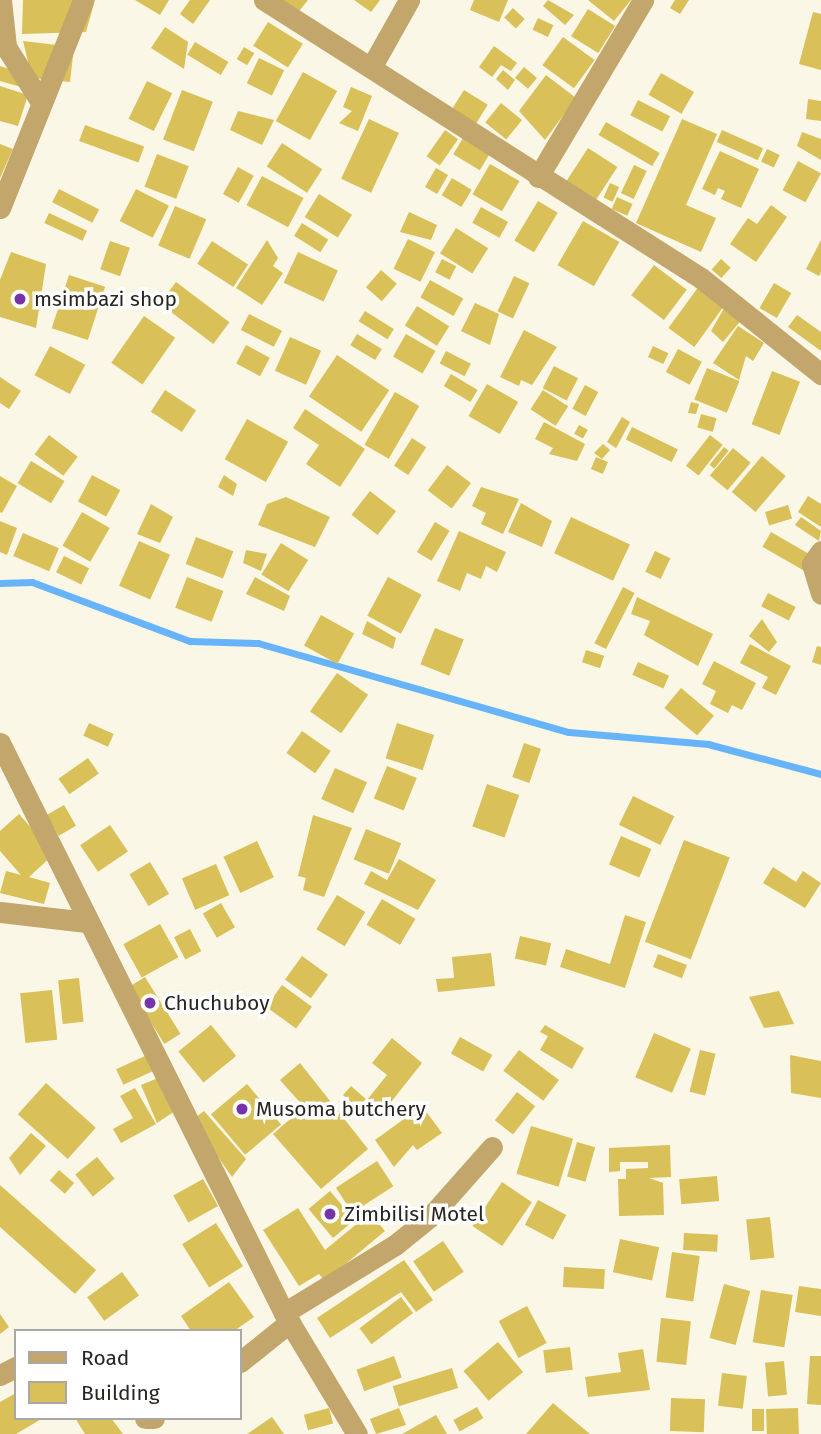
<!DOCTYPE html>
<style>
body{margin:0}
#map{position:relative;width:821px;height:1434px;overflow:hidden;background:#faf7e7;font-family:"Fira Sans",sans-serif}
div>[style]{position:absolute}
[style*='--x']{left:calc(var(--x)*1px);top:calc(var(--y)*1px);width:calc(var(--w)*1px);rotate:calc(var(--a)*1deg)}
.stream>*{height:7px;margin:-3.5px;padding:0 3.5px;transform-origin:3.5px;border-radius:3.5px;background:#67b4fa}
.building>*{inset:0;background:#d9c058;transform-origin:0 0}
.street>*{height:21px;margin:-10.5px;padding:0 10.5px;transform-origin:10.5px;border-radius:10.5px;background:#c2a66b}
.dots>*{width:19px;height:19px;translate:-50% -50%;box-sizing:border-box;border:4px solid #fff;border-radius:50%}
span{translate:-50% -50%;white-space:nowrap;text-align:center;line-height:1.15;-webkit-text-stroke:7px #fff;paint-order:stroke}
.poi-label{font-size:21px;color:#282621}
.left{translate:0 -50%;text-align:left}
.legend{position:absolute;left:14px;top:1329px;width:228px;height:91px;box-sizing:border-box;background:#fff;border:2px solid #a9a8a6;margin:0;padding:9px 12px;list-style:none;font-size:21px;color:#282621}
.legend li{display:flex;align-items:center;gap:14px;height:35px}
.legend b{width:35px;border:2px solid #a9a8a6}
</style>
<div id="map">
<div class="stream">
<div style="--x:0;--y:583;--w:32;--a:-2"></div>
<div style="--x:32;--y:582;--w:169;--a:20.5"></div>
<div style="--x:190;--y:641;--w:68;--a:1.7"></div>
<div style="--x:258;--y:643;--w:323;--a:16"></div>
<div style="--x:569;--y:732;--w:140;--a:4.9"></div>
<div style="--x:708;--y:744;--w:117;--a:14.9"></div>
</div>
<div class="building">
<div style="clip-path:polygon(23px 0,95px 0,86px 32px,22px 34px)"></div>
<div style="clip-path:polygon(135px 0,169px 0,160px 15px)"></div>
<div style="clip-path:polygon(190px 0,210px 0,193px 24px,180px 14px)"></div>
<div style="clip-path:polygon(275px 0,308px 0,296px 15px)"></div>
<div style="clip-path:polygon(354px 0,380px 0,371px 12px)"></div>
<div style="clip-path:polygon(474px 0,508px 0,499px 22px,470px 10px)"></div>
<div style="clip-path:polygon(548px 0,574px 15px,565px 25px,543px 6px)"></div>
<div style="clip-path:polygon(588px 0,631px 0,614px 21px)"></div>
<div style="clip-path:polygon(675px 0,689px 0,680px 14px,670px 8px)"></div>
<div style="left:513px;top:8px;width:16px;height:13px;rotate:43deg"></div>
<div style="left:588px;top:9px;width:32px;height:32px;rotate:32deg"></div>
<div style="clip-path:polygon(813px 12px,821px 14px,821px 70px,799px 64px)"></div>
<div style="left:538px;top:18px;width:17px;height:13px;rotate:25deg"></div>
<div style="left:268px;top:22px;width:41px;height:28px;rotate:32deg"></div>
<div style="clip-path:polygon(165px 27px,188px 42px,184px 69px,151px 48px)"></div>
<div style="left:563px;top:37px;width:39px;height:35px;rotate:36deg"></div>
<div style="clip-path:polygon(23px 41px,74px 47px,70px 82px,32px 78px)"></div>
<div style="left:195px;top:42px;width:39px;height:15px;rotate:31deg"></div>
<div style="clip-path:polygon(494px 46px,517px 63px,511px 71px,501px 65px,492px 77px,479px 67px)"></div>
<div style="left:244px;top:47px;width:12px;height:14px;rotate:31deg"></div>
<div style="left:259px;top:58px;width:28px;height:28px;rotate:26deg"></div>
<div style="clip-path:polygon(0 66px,18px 72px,21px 87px,0 81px)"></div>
<div style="left:524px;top:67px;width:17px;height:14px;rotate:40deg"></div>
<div style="clip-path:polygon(503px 70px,515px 80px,508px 90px,496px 79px)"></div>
<div style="left:303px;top:72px;width:39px;height:56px;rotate:29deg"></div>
<div style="left:661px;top:73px;width:38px;height:25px;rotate:30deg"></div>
<div style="clip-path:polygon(546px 75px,576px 98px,545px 140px,519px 111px)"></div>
<div style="left:147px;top:81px;width:28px;height:42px;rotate:26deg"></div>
<div style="clip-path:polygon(0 86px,28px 95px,18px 126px,0 121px)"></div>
<div style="clip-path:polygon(351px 87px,372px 96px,358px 131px,339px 123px,352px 111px,343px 107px)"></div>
<div style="left:182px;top:90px;width:33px;height:53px;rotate:21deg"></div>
<div style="left:464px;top:90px;width:28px;height:24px;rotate:32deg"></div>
<div style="clip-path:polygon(808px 99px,821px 101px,821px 121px,806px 119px)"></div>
<div style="left:638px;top:100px;width:36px;height:17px;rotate:27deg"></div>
<div style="left:501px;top:103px;width:27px;height:25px;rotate:39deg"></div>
<div style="clip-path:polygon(238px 111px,274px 120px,262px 145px,230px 130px)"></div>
<div style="left:369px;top:119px;width:33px;height:66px;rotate:25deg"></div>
<div style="clip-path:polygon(682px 119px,717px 134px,686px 205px,716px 218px,701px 252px,636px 223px)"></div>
<div style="left:606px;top:122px;width:62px;height:15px;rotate:30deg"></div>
<div style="left:85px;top:125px;width:63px;height:17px;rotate:20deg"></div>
<div style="left:445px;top:130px;width:16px;height:32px;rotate:35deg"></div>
<div style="left:722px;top:130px;width:45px;height:13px;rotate:24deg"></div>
<div style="clip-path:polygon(802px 132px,821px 139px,821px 160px,797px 146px)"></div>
<div style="left:463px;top:138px;width:31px;height:19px;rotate:31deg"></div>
<div style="left:282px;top:143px;width:48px;height:28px;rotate:33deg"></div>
<div style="clip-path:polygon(0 144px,13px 149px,0 178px)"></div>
<div style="left:588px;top:148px;width:35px;height:51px;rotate:33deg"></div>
<div style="left:767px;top:149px;width:14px;height:14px;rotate:25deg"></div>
<div style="clip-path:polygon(720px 151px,759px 169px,741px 208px,721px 199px,725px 191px,718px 188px,715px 195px,702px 189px)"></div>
<div style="left:157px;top:154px;width:34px;height:35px;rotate:21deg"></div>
<div style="left:798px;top:161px;width:26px;height:33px;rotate:28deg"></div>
<div style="left:490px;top:164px;width:34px;height:35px;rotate:30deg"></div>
<div style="left:634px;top:165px;width:14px;height:31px;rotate:25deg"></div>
<div style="left:238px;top:167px;width:18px;height:31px;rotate:29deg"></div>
<div style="left:436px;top:168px;width:14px;height:22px;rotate:30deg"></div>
<div style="left:262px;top:176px;width:47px;height:33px;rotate:28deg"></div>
<div style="left:452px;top:178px;width:23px;height:20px;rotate:31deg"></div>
<div style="left:610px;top:183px;width:10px;height:16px;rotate:24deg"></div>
<div style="left:59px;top:189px;width:45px;height:15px;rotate:27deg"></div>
<div style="left:136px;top:189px;width:37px;height:36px;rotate:27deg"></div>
<div style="left:319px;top:194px;width:39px;height:27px;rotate:32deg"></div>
<div style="left:617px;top:197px;width:17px;height:13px;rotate:24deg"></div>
<div style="left:538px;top:201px;width:23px;height:46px;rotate:31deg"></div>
<div style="clip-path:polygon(771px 205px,787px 217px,756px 262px,730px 244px,748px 218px,757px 224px)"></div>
<div style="left:175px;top:206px;width:34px;height:43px;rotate:23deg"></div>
<div style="left:481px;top:207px;width:31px;height:18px;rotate:29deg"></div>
<div style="clip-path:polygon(409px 212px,437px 225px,431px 240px,400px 232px)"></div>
<div style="left:49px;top:213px;width:42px;height:11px;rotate:25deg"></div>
<div style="left:583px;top:221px;width:42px;height:51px;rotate:30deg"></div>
<div style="left:302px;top:223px;width:31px;height:15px;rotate:32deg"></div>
<div style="left:456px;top:228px;width:38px;height:30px;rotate:32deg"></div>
<div style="left:408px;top:239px;width:30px;height:33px;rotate:26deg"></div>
<div style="clip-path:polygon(267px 240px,278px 258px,273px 266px,283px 273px,262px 305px,236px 288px)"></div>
<div style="clip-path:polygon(821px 240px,821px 272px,819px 276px,806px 269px)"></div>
<div style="left:110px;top:241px;width:21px;height:30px;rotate:19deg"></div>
<div style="left:212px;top:241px;width:43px;height:27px;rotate:33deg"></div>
<div style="clip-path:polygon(11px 252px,46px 264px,36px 328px,0 317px,0 280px)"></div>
<div style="left:298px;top:252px;width:44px;height:34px;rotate:25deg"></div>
<div style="left:442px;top:259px;width:16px;height:15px;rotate:27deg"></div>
<div style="left:721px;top:259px;width:13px;height:14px;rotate:42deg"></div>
<div style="left:654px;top:265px;width:41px;height:38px;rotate:37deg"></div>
<div style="left:381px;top:270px;width:21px;height:23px;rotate:41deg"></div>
<div style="left:69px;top:275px;width:38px;height:56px;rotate:18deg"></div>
<div style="left:514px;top:276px;width:17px;height:39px;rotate:25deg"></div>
<div style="left:430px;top:280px;width:38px;height:20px;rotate:29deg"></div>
<div style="left:176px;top:282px;width:67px;height:27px;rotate:37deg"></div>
<div style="left:774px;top:283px;width:20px;height:29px;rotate:30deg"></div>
<div style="left:699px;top:286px;width:32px;height:52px;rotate:36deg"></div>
<div style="clip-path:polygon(475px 303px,499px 314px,490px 345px,461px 331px)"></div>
<div style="left:417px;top:306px;width:38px;height:23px;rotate:32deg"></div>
<div style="clip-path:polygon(732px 308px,743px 318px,723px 342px,711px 331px,723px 310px)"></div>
<div style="left:365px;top:311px;width:34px;height:12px;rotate:32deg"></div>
<div style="left:249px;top:314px;width:37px;height:18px;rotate:27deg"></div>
<div style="clip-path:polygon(797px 315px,821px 332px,821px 351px,788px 327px)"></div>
<div style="left:144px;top:316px;width:38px;height:57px;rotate:35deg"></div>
<div style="clip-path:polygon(738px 326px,764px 343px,753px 361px,746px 356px,739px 380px,713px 363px)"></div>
<div style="clip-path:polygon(524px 330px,557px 347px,532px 385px,521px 380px,519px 386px,500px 377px)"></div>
<div style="left:357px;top:334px;width:29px;height:13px;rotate:31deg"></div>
<div style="left:406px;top:334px;width:34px;height:26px;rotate:30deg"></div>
<div style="left:290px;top:337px;width:34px;height:37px;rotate:24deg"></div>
<div style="left:246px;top:345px;width:27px;height:21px;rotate:28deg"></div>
<div style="left:50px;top:346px;width:40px;height:33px;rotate:28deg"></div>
<div style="left:653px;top:346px;width:17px;height:12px;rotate:25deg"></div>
<div style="left:678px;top:349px;width:27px;height:26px;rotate:28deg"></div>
<div style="left:446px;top:351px;width:28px;height:14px;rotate:27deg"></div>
<div style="left:337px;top:355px;width:63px;height:50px;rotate:34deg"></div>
<div style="left:554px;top:366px;width:27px;height:25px;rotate:27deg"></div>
<div style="left:707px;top:368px;width:35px;height:34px;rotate:22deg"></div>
<div style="left:772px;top:371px;width:30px;height:57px;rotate:21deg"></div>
<div style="left:451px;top:374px;width:31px;height:14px;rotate:31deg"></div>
<div style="clip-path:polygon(0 377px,21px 391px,9px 409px,0 403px)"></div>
<div style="left:487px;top:384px;width:36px;height:37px;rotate:30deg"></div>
<div style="left:585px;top:385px;width:15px;height:27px;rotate:28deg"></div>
<div style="left:165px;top:390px;width:37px;height:26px;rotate:33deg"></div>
<div style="left:543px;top:390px;width:30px;height:23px;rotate:33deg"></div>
<div style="left:395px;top:392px;width:28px;height:61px;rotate:30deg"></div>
<div style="clip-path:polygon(691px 402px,699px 404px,696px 414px,688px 413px)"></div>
<div style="clip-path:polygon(305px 409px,365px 449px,340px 487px,306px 464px,319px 445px,293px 428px)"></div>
<div style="left:701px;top:414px;width:16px;height:14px;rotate:15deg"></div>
<div style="clip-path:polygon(622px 417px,630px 422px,616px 448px,607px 442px)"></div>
<div style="left:247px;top:419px;width:47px;height:46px;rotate:29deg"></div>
<div style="clip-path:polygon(544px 422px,585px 444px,577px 461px,549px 454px,553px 448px,535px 439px)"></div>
<div style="left:579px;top:425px;width:10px;height:10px;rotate:29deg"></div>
<div style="left:632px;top:427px;width:51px;height:14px;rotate:26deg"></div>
<div style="left:49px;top:435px;width:36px;height:24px;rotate:37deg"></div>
<div style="left:710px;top:435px;width:16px;height:39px;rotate:38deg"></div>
<div style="left:412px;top:438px;width:17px;height:33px;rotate:33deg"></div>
<div style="clip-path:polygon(603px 444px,610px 450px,602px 459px,594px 453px)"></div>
<div style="left:724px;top:447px;width:6px;height:23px;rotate:39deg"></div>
<div style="left:733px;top:448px;width:23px;height:36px;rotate:40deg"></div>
<div style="left:762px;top:456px;width:31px;height:47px;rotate:40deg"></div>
<div style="left:596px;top:457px;width:13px;height:13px;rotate:23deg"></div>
<div style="left:31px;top:461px;width:39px;height:26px;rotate:31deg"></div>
<div style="left:447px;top:465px;width:30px;height:32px;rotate:37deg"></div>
<div style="left:92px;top:475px;width:32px;height:30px;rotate:28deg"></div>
<div style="clip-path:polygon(224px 475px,237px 484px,233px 496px,218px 487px)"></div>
<div style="clip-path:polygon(0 476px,17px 486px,2px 513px,0 512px)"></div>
<div style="clip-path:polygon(481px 487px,519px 499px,503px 534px,481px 524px,486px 513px,472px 506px)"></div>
<div style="left:370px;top:491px;width:33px;height:30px;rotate:38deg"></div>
<div style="clip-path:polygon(808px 496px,821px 504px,821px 527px,798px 512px)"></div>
<div style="clip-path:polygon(286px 497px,330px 517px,315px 547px,258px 525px,267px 504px)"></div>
<div style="clip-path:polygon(521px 503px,552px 521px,542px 547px,508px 532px)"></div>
<div style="clip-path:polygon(151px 504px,173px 517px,160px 543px,137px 534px)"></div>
<div style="left:788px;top:505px;width:14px;height:24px;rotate:73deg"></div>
<div style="left:82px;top:512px;width:32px;height:39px;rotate:30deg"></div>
<div style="left:571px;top:517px;width:65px;height:40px;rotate:25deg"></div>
<div style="clip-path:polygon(801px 517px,821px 531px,819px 541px,795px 525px)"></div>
<div style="clip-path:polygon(0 521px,17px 528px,7px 555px,0 552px)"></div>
<div style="left:435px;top:522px;width:17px;height:35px;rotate:31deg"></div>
<div style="clip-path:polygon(459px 531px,506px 552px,497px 572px,486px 566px,481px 579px,467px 573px,460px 591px,437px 581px)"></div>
<div style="left:771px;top:532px;width:48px;height:17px;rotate:30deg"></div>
<div style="left:23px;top:533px;width:39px;height:25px;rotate:23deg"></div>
<div style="left:196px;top:537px;width:40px;height:29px;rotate:21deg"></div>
<div style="left:139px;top:541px;width:34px;height:49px;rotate:24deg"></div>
<div style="left:281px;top:543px;width:32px;height:37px;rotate:32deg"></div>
<div style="clip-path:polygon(246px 550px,267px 554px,261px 571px,243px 563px)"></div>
<div style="left:655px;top:551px;width:17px;height:23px;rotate:25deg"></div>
<div style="left:64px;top:556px;width:28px;height:18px;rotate:26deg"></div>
<div style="left:187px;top:577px;width:39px;height:33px;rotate:21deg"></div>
<div style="clip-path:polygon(255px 577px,290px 596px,284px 611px,246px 594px)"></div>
<div style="left:388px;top:577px;width:38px;height:44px;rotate:28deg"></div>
<div style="left:623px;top:587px;width:13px;height:63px;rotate:27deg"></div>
<div style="left:768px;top:593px;width:31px;height:15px;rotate:27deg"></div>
<div style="clip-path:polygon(637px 597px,713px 634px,698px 666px,644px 635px,650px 621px,631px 614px)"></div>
<div style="left:321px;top:615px;width:38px;height:35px;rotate:29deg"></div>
<div style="clip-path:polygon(762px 619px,777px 642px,769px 652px,749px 636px)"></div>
<div style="clip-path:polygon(367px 621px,396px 638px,393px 649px,362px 634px)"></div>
<div style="left:435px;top:628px;width:31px;height:39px;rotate:22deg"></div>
<div style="clip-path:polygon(750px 644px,791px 666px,776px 695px,762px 688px,768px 677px,740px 663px)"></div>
<div style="clip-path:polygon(817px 646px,821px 647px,821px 665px,812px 662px)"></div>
<div style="left:586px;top:650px;width:19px;height:13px;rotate:18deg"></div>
<div style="clip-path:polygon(714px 661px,756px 683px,742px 710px,732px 705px,728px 713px,710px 704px,716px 691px,702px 684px)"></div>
<div style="left:638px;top:662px;width:34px;height:14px;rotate:24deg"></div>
<div style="left:337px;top:673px;width:38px;height:47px;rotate:35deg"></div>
<div style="left:681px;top:688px;width:43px;height:26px;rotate:40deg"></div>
<div style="left:89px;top:723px;width:27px;height:14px;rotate:24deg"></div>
<div style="left:397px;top:723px;width:39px;height:37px;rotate:18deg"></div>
<div style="left:302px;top:731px;width:35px;height:27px;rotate:35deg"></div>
<div style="left:524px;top:743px;width:18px;height:36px;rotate:19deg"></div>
<div style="left:88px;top:758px;width:19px;height:36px;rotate:55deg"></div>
<div style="left:387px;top:766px;width:32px;height:35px;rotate:22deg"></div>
<div style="left:335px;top:768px;width:35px;height:34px;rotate:24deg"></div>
<div style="left:487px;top:784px;width:34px;height:45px;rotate:19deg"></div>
<div style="left:633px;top:796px;width:46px;height:32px;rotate:26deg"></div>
<div style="left:64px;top:805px;width:24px;height:20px;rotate:60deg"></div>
<div style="clip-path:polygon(19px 814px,54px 854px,29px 877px,50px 883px,44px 904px,0 893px,6px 871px,21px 875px,0 851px,0 831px)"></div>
<div style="clip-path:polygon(313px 815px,352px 828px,324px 897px,303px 890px,306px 878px,298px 876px)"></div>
<div style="left:110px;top:825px;width:32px;height:36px;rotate:56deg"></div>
<div style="left:366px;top:829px;width:38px;height:33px;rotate:22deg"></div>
<div style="left:621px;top:836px;width:33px;height:31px;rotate:23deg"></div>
<div style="left:684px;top:840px;width:49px;height:109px;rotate:21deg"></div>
<div style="left:257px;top:841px;width:40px;height:37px;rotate:65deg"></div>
<div style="clip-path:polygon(399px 859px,436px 880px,418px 910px,364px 884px,371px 871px,387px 880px)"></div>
<div style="left:150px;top:862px;width:37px;height:24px;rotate:59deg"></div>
<div style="left:216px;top:864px;width:34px;height:37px;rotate:67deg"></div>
<div style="clip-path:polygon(773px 867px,796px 882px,803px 871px,821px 883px,805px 908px,763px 883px)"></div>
<div style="left:337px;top:895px;width:33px;height:40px;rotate:31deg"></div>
<div style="left:382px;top:899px;width:39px;height:30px;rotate:31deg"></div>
<div style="left:221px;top:903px;width:28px;height:21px;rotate:60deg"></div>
<div style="clip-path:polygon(625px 915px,646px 922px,625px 988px,560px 967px,566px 949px,610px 964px)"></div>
<div style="left:160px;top:924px;width:38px;height:42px;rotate:61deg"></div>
<div style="left:190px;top:929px;width:25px;height:18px;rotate:63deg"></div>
<div style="left:520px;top:936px;width:32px;height:23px;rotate:13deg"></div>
<div style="clip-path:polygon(491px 953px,495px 986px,438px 992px,436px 979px,454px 978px,452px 957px)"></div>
<div style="left:658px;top:954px;width:31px;height:14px;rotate:21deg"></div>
<div style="left:302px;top:956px;width:32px;height:29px;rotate:36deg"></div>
<div style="left:145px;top:977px;width:67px;height:19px;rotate:58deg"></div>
<div style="left:79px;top:978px;width:44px;height:21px;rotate:84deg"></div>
<div style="left:282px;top:985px;width:37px;height:27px;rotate:36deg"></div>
<div style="left:52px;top:990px;width:50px;height:32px;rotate:84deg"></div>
<div style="clip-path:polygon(779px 991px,794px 1024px,764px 1028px,749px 997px)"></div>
<div style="left:211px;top:1025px;width:40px;height:42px;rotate:51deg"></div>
<div style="clip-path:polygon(545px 1025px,584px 1048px,572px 1069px,540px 1050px,548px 1036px,540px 1032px)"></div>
<div style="left:654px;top:1033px;width:40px;height:48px;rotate:23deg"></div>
<div style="left:460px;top:1037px;width:37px;height:19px;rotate:29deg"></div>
<div style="clip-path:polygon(392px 1038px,422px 1063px,380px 1116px,374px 1111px,369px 1117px,343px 1095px,351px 1086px,367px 1100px,387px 1075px,372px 1063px)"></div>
<div style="left:519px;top:1050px;width:50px;height:26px;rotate:37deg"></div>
<div style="left:700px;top:1050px;width:16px;height:43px;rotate:14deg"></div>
<div style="left:147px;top:1055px;width:17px;height:34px;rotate:65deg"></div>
<div style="clip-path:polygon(790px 1055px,821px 1061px,821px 1098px,791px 1093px)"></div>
<div style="clip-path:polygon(300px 1063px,368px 1149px,321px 1189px,273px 1134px,304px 1107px,280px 1080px)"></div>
<div style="clip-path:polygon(158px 1078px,178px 1109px,157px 1123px,141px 1085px)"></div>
<div style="left:46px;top:1083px;width:67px;height:42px;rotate:42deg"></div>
<div style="left:247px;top:1084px;width:53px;height:47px;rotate:50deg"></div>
<div style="clip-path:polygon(135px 1088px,156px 1124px,121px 1143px,113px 1129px,133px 1118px,120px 1096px)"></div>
<div style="left:517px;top:1092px;width:23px;height:36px;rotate:38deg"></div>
<div style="clip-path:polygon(422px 1106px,442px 1133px,417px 1150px,413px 1145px,394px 1167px,375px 1140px)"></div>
<div style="clip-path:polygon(204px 1111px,246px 1159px,232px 1177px,192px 1120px)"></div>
<div style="left:531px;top:1126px;width:44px;height:50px;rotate:17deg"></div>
<div style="clip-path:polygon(31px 1133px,46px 1146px,20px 1175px,9px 1158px)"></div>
<div style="left:577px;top:1142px;width:19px;height:36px;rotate:16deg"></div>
<div style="clip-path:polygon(670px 1145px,671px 1177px,649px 1178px,663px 1183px,664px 1215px,619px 1216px,618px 1179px,626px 1179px,626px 1169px,648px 1168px,648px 1162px,620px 1162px,620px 1171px,609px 1172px,609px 1148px)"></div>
<div style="left:97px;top:1157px;width:28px;height:28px;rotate:51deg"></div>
<div style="left:377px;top:1161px;width:30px;height:49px;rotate:57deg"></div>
<div style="left:59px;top:1170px;width:20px;height:14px;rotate:41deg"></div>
<div style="left:717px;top:1176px;width:25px;height:38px;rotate:85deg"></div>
<div style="left:203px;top:1179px;width:31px;height:34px;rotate:61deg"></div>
<div style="left:502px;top:1182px;width:36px;height:53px;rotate:34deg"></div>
<div style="clip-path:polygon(0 1185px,96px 1270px,75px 1294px,0 1227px)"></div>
<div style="left:330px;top:1191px;width:38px;height:28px;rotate:50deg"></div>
<div style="left:538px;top:1200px;width:32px;height:28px;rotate:28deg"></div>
<div style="clip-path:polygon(298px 1208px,325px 1250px,370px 1213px,385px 1231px,325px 1281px,319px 1274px,299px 1286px,263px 1230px)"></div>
<div style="left:770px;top:1217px;width:41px;height:24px;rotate:84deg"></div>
<div style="left:216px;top:1223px;width:51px;height:40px;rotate:58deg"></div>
<div style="left:684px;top:1233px;width:34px;height:17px;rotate:3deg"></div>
<div style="left:620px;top:1239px;width:40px;height:34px;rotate:12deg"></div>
<div style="left:443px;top:1241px;width:37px;height:36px;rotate:56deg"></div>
<div style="left:672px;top:1252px;width:28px;height:46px;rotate:8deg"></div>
<div style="clip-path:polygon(404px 1260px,433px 1300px,416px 1312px,401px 1292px,330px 1338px,317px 1318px)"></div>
<div style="left:564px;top:1267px;width:41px;height:20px;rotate:3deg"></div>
<div style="left:122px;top:1272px;width:29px;height:43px;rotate:54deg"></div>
<div style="clip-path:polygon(229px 1282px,254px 1317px,234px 1331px,191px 1331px,181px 1316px)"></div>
<div style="left:724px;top:1284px;width:27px;height:56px;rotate:15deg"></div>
<div style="clip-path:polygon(799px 1286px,821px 1289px,821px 1316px,795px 1312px)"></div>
<div style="left:761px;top:1290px;width:32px;height:53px;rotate:9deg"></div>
<div style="left:401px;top:1297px;width:20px;height:52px;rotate:53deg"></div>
<div style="left:527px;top:1306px;width:42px;height:32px;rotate:62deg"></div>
<div style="clip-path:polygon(0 1314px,9px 1327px,0 1334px)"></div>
<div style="left:661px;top:1318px;width:30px;height:44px;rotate:6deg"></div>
<div style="left:498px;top:1342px;width:39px;height:45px;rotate:50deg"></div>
<div style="left:570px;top:1347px;width:23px;height:27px;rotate:83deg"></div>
<div style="clip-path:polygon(643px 1349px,650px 1390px,588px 1397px,585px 1377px,621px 1372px,618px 1353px)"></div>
<div style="left:394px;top:1356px;width:23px;height:40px;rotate:70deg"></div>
<div style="clip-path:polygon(810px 1356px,821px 1356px,821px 1405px,807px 1404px)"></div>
<div style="left:784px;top:1361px;width:34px;height:19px;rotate:85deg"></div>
<div style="left:452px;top:1368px;width:21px;height:62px;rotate:73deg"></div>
<div style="left:722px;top:1373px;width:25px;height:33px;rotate:7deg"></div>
<div style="clip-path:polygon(16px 1393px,16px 1418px,43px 1418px,16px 1434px,0 1434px,0 1402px)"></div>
<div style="left:671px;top:1398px;width:34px;height:33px;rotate:2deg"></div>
<div style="clip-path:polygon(553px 1403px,590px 1434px,526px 1434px)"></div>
<div style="left:477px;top:1407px;width:13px;height:27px;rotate:61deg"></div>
<div style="left:329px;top:1408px;width:16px;height:26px;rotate:75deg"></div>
<div style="clip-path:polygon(399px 1408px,406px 1425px,376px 1434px,370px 1419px)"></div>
<div style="left:798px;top:1408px;width:26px;height:32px;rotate:88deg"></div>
<div style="left:752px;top:1409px;width:12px;height:22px"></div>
<div style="clip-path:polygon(436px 1415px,447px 1434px,402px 1434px)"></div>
<div style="clip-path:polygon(272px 1417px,284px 1434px,247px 1434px)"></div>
<div style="clip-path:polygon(75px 1418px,111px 1418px,123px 1434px,85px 1434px)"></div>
</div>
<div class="street">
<div style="--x:1;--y:0;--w:47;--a:83.9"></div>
<div style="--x:6;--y:47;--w:62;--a:57.6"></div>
<div style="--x:264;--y:0;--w:518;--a:32.46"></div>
<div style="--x:701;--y:278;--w:154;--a:38.7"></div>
<div style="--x:372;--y:66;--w:76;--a:-60.7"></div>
<div style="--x:538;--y:177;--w:206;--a:-59.3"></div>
<div style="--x:0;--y:208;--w:224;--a:-68.2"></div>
<div style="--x:821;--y:551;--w:16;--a:125"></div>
<div style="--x:812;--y:564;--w:31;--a:73"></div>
<div style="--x:0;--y:743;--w:637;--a:63.52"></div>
<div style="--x:284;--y:1313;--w:141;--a:58.9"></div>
<div style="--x:0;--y:912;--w:87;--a:6.6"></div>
<div style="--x:284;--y:1313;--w:130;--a:-31.5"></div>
<div style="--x:395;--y:1245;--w:46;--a:-38.9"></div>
<div style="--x:431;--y:1216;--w:92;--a:-48.5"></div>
<div style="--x:240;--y:1362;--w:64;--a:-38.7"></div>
<div style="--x:0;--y:1375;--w:18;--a:-27"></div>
<div style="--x:145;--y:1418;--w:9;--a:0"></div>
</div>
<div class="dots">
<div style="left:20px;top:299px;background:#7534a8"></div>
<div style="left:150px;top:1003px;background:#7534a8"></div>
<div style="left:242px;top:1109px;background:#7534a8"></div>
<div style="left:330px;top:1214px;background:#7534a8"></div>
</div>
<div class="poi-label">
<span class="left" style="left:34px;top:299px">msimbazi shop</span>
<span class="left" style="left:164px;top:1003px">Chuchuboy</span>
<span class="left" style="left:256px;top:1109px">Musoma butchery</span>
<span class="left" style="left:344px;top:1214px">Zimbilisi Motel</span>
</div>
<ul class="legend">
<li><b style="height:9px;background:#c2a66b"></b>Road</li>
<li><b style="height:19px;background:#d9c058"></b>Building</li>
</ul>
</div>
